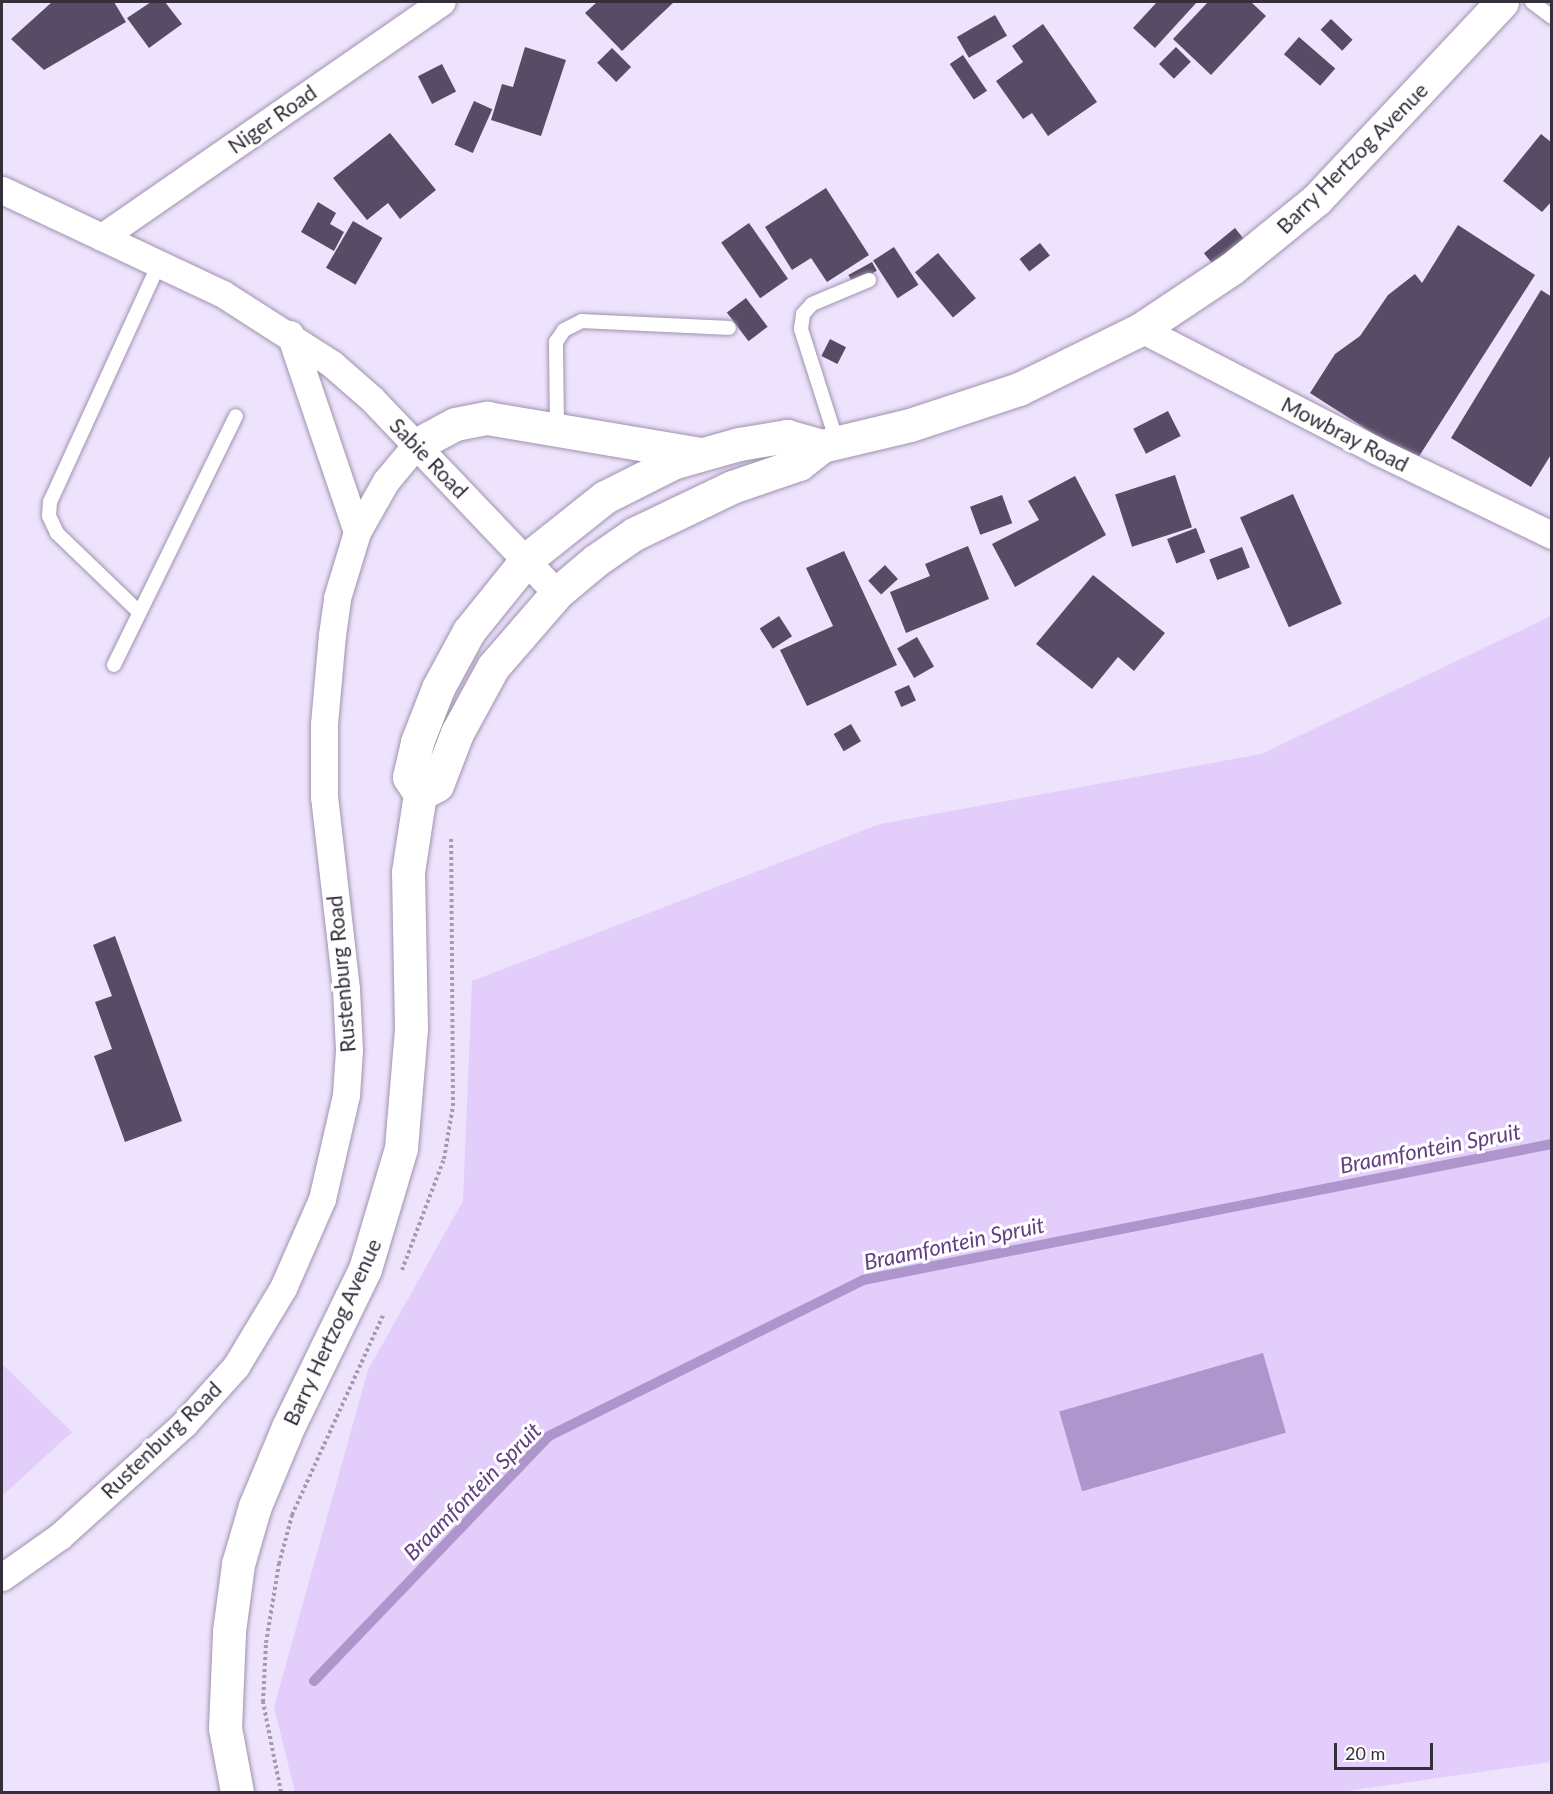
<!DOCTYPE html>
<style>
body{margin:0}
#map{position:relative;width:1553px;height:1794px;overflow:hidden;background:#eee3fc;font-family:Lato,sans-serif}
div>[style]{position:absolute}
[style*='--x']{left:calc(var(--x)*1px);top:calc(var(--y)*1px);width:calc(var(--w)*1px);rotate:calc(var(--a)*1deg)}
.green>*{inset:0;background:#e2cdfb}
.water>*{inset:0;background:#ae95cc;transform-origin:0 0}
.stream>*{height:10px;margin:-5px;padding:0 5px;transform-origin:5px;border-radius:5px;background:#ae95cc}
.building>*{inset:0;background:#574b65;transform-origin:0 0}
.path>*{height:4px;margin-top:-2px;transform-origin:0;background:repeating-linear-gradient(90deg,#a39aae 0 3px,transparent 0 6px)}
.roads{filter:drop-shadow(0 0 2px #9f92af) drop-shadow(0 0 2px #9f92af)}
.service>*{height:14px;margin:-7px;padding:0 7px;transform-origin:7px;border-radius:7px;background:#fff}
.minor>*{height:27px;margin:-13.5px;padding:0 13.5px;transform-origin:13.5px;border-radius:13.5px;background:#fff}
.secondary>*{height:33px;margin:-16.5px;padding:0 16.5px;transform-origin:16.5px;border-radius:16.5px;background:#fff}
span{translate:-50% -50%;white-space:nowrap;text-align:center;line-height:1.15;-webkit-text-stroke:6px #fff;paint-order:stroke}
.street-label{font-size:21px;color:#342f3b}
.water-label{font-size:22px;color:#613e83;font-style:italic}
.frame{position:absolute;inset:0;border:3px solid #342f3b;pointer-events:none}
.scale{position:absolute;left:1334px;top:1743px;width:99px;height:27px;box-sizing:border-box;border:3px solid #342f3b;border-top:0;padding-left:8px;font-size:18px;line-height:21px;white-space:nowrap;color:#342f3b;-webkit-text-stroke:4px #fff;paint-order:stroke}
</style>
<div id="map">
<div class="green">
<div style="clip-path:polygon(1551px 616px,1551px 1762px,1339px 1792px,295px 1792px,274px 1707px,368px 1370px,463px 1201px,472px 981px,880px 824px,1261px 754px)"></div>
<div style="clip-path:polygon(2px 1364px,72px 1432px,2px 1496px)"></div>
</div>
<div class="water">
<div style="left:1263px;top:1353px;width:83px;height:212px;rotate:74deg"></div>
</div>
<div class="stream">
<div style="--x:314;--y:1681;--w:339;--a:-46.2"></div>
<div style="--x:549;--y:1436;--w:351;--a:-26.4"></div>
<div style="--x:863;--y:1280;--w:702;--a:-11.17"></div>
</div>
<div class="building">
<div style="clip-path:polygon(52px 2px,114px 2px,126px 22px,44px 70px,11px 39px)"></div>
<div style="clip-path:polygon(151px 2px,165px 2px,182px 24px,149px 48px,127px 18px)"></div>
<div style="clip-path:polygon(597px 2px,674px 2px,622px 51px,585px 13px)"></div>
<div style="clip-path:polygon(1157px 2px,1197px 2px,1155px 48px,1133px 28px)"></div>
<div style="clip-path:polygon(1208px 2px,1251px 2px,1266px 16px,1211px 75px,1173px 39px)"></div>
<div style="left:995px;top:15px;width:24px;height:44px;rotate:60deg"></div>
<div style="left:1331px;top:19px;width:30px;height:15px;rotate:44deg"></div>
<div style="clip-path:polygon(1043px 24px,1097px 102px,1048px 136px,1032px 113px,1023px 119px,996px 81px,1023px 62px,1012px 46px)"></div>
<div style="left:1299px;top:37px;width:48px;height:23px;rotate:41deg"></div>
<div style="clip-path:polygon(525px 47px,566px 60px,541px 136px,491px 120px,502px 84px,513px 87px)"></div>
<div style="left:1176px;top:47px;width:21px;height:24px;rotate:45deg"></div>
<div style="left:612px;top:48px;width:27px;height:21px;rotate:45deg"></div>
<div style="left:963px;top:55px;width:43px;height:16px;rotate:56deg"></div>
<div style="left:442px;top:64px;width:31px;height:27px;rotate:63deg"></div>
<div style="left:474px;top:101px;width:20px;height:48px;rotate:24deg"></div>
<div style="clip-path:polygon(390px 133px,436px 190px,400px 219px,388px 203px,367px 220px,333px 178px)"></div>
<div style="clip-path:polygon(1541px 134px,1552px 143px,1552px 201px,1542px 212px,1503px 181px)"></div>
<div style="clip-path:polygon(826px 188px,869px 255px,827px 282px,811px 258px,792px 270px,765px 227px)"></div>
<div style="clip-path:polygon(318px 202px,336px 213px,330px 224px,344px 232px,334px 251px,301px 232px)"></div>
<div style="left:353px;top:221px;width:34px;height:54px;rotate:30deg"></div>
<div style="left:749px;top:223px;width:68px;height:34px;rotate:55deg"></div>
<div style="clip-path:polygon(1458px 225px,1535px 275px,1416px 461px,1310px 393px,1335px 354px,1360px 336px,1388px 295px,1415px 274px,1422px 283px)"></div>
<div style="left:1235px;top:228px;width:14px;height:40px;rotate:51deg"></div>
<div style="left:1040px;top:243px;width:16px;height:26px;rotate:52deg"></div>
<div style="left:894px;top:247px;width:45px;height:25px;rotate:57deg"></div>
<div style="left:938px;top:253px;width:59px;height:30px;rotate:50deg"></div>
<div style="left:872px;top:262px;width:10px;height:27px;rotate:61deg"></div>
<div style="clip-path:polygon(1541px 290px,1552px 297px,1552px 453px,1531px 487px,1451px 438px)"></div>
<div style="left:746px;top:298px;width:36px;height:24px;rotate:53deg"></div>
<div style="left:830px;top:339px;width:18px;height:19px;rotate:27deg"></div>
<div style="left:1168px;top:411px;width:28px;height:39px;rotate:63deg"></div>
<div style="left:1175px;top:475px;width:55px;height:63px;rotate:72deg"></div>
<div style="clip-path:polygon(1075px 476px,1106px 535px,1015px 587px,992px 544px,1039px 520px,1028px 501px)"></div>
<div style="left:1293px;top:494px;width:120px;height:58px;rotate:66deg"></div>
<div style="left:1002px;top:495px;width:30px;height:34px;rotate:70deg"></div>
<div style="left:1196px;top:528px;width:26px;height:31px;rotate:69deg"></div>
<div style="clip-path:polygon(968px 546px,989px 599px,906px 633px,890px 592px,930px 576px,925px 564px)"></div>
<div style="left:1242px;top:547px;width:22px;height:35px;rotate:69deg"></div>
<div style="clip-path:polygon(844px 551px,897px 665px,807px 706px,780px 650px,833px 626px,806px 568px)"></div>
<div style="left:885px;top:565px;width:19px;height:23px;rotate:47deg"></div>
<div style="clip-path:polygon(1093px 575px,1165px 633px,1134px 671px,1118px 657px,1092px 689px,1036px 644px)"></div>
<div style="left:779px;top:616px;width:24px;height:23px;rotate:57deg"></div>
<div style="left:917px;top:637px;width:34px;height:23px;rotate:60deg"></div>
<div style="left:909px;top:685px;width:17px;height:16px;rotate:66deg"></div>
<div style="left:851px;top:724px;width:20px;height:20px;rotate:60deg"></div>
<div style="clip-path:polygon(115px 936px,182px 1121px,125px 1142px,94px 1056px,112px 1049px,95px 1002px,112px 996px,93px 945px)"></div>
</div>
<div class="path">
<div style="--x:402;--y:1270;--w:119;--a:-69.3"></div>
<div style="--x:444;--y:1159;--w:54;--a:-80.4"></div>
<div style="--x:453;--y:1106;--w:268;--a:-90.4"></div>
<div style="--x:281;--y:1792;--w:92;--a:-101.3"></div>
<div style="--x:263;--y:1702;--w:59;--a:-87.1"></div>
<div style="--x:266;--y:1643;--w:80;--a:-80.7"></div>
<div style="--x:279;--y:1564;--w:51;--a:-75.1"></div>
<div style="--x:292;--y:1515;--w:220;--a:-65.5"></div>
</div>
<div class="roads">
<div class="service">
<div style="--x:1532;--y:2;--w:25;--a:37"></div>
<div style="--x:557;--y:428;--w:86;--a:-90.7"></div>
<div style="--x:556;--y:342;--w:14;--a:-56"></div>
<div style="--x:564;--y:330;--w:20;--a:-27"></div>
<div style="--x:582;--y:321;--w:147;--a:2.7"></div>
<div style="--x:837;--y:442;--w:119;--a:-107.7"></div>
<div style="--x:801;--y:329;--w:15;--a:-82"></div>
<div style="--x:803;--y:314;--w:13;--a:-48"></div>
<div style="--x:812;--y:304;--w:62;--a:-22.8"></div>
<div style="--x:139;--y:612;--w:114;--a:-136.1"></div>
<div style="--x:57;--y:533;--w:19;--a:-115"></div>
<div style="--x:49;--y:516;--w:14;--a:-86"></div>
<div style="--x:50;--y:502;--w:262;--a:-65.4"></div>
<div style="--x:114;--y:665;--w:277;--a:-63.9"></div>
</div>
<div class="minor">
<div style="--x:2;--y:190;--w:244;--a:25.2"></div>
<div style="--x:223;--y:294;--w:130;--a:32.7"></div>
<div style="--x:332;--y:364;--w:53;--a:41.2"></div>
<div style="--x:372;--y:399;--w:268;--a:46.4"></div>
<div style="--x:102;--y:237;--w:413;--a:-34.7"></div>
<div style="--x:1141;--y:329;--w:263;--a:27.3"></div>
<div style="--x:1375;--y:450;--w:196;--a:25.7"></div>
<div style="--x:290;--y:334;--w:209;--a:71.3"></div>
<div style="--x:2;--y:1577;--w:71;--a:-35.3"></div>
<div style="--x:60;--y:1536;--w:167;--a:-42.1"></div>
<div style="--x:184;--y:1424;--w:78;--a:-48.1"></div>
<div style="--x:236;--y:1366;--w:91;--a:-58.9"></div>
<div style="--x:283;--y:1288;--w:97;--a:-66.3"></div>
<div style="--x:322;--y:1199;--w:107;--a:-77"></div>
<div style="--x:346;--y:1095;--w:45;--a:-86.2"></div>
<div style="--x:349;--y:1050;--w:61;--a:-92.8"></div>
<div style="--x:346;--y:989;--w:193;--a:-96.5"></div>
<div style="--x:324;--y:797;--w:73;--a:-90"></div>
<div style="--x:324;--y:724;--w:89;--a:-84.9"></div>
<div style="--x:332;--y:635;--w:37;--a:-82"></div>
<div style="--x:337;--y:598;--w:69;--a:-73.1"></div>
<div style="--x:357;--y:532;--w:59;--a:-60.4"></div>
<div style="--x:386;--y:481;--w:47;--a:-50.2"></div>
</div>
<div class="secondary">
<div style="--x:416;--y:445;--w:44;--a:-28.3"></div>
<div style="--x:455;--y:424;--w:33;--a:-11"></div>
<div style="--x:487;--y:418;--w:215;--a:9.6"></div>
<div style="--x:420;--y:794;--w:19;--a:-28"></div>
<div style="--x:437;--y:785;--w:56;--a:-69"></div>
<div style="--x:457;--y:733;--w:75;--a:-61.4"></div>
<div style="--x:493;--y:667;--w:98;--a:-49.1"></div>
<div style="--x:557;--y:593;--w:50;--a:-40.1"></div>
<div style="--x:595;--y:561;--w:47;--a:-34.7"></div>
<div style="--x:634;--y:534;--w:109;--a:-25.6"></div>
<div style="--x:732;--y:487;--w:71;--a:-18.9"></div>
<div style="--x:799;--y:464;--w:29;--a:-38"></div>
<div style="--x:822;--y:446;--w:90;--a:-13.4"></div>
<div style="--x:910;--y:425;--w:115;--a:-18.3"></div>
<div style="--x:1019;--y:389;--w:136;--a:-26.2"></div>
<div style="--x:1141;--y:329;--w:108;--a:-33.7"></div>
<div style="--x:1231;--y:269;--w:111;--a:-39.1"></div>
<div style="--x:1317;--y:199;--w:270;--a:-46.8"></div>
<div style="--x:237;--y:1792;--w:65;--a:-100.6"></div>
<div style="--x:225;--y:1728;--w:97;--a:-87.6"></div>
<div style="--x:229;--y:1631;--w:68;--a:-82.3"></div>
<div style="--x:238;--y:1564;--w:60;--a:-73.7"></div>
<div style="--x:255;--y:1506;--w:86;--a:-67.3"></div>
<div style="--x:288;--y:1427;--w:176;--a:-64"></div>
<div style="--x:365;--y:1269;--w:126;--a:-73.4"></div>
<div style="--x:401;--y:1148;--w:120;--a:-85.2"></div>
<div style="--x:411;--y:1028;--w:156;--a:-91.1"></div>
<div style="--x:408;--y:872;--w:79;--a:-81.3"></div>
<div style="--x:420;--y:794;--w:20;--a:-123"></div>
<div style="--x:409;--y:777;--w:36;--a:-77"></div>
<div style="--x:417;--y:742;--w:58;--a:-68.7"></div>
<div style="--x:438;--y:688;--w:65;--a:-61.5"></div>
<div style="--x:469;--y:631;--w:92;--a:-51.1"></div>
<div style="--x:527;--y:559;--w:100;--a:-38.5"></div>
<div style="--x:605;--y:497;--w:78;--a:-26.6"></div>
<div style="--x:675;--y:462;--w:66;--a:-15.7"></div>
<div style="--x:739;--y:444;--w:49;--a:-9.5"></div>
<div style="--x:787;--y:436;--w:36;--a:16"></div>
</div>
</div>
<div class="street-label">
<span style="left:272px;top:119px;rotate:-35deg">Niger Road</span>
<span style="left:1352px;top:158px;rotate:-45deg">Barry Hertzog Avenue</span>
<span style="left:1345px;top:434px;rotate:27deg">Mowbray Road</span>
<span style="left:429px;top:458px;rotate:46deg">Sabie Road</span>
<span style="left:341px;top:974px;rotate:-95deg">Rustenburg Road</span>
<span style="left:332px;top:1332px;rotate:-65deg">Barry Hertzog Avenue</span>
<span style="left:161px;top:1440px;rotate:-44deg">Rustenburg Road</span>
</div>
<div class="water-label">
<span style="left:1430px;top:1148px;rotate:-11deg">Braamfontein Spruit</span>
<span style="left:954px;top:1243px;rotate:-12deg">Braamfontein Spruit</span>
<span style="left:472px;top:1491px;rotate:-45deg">Braamfontein Spruit</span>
</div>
<div class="frame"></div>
<div class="scale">20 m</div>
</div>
